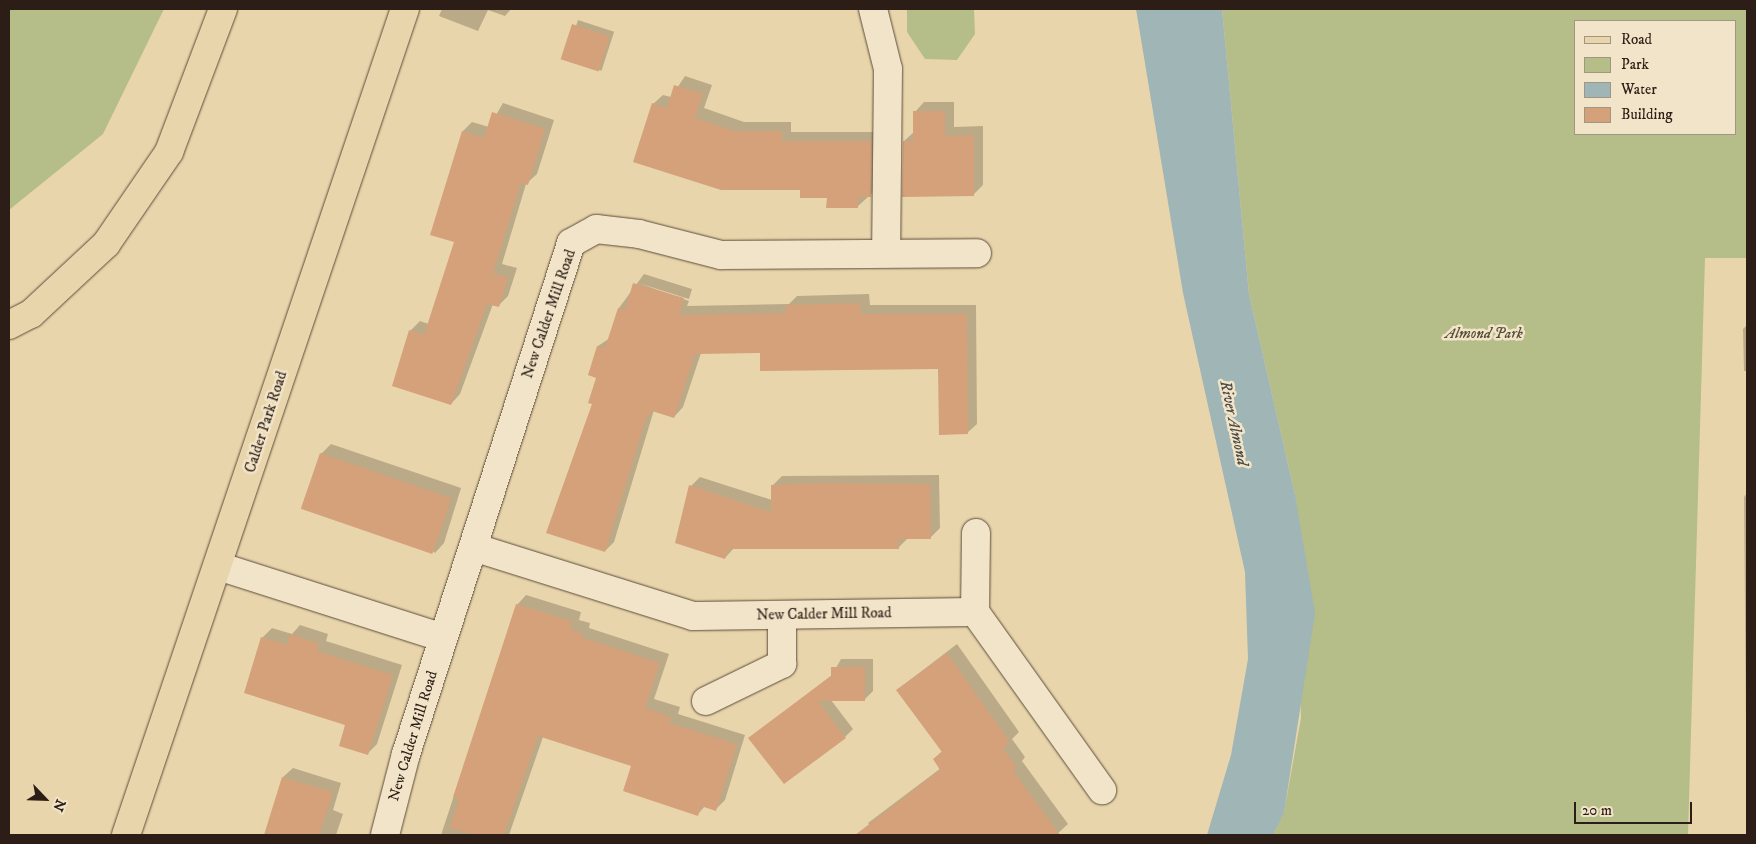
<!DOCTYPE html>
<style>
body{margin:0}
#map{position:relative;width:1756px;height:844px;overflow:hidden;background:#e9d5ab;font-family:"IM FELL DW Pica",serif}
div>[style]{position:absolute}
[style*='--x']{left:calc(var(--x)*1px);top:calc(var(--y)*1px);width:calc(var(--w)*1px);rotate:calc(var(--a)*1deg)}
.green>*{inset:0;background:#b5bd89}
.water>*{inset:0;background:#9fb5b6}
.shadow>*{inset:0;background:#0003;transform-origin:0 0}
.building>*{inset:0;background:#d4a17a;transform-origin:0 0}
.roads{filter:drop-shadow(0 0 1px #5b4c3c) drop-shadow(0 0 1px #5b4c3c)}
.minor>*{height:28px;margin:-14px;padding:0 14px;transform-origin:14px;border-radius:14px;background:#f1e4c8}
.major>*{height:28px;margin:-14px;padding:0 14px;transform-origin:14px;border-radius:14px;background:#e9d5ab}
span{translate:-50% -50%;white-space:nowrap;text-align:center;line-height:1.15;-webkit-text-stroke:5px #f1e4c8;paint-order:stroke}
.street-label{font-size:15px;color:#2c1e17}
.park-label{font-size:15px;color:#554e39;font-style:italic}
.water-label{font-size:16px;color:#4e4b47;font-style:italic}
.frame{position:absolute;inset:0;border:10px solid #2c1e17;pointer-events:none}
.legend{position:absolute;left:1574px;top:20px;width:162px;height:115px;box-sizing:border-box;background:#f1e4c8;border:1px solid #a29581;margin:0;padding:6px 9px;list-style:none;font-size:15px;color:#2c1e17}
.legend li{display:flex;align-items:center;gap:10px;height:25px}
.legend b{width:25px;border:1px solid #a29581}
.north{position:absolute;left:20px;top:774px;width:50px;height:50px;-webkit-text-stroke:4px #f1e4c8;paint-order:stroke;rotate:114deg;font-size:14px;font-weight:700;line-height:20px;text-align:center;color:#2c1e17}
.north::after{content:'';display:block;margin:auto;width:18px;height:22px;background:#2c1e17;clip-path:polygon(50% 0,100% 100%,50% 72%,0 100%)}
.scale{position:absolute;left:1574px;top:802px;width:118px;height:22px;box-sizing:border-box;border:2px solid #2c1e17;border-top:0;padding-left:6px;font-size:15px;line-height:18px;white-space:nowrap;color:#2c1e17;-webkit-text-stroke:4px #f1e4c8;paint-order:stroke}
</style>
<div id="map">
<div class="green">
<div style="clip-path:polygon(9px 9px,164px 9px,103px 134px,9px 210px)"></div>
<div style="clip-path:polygon(907px 9px,974px 9px,975px 34px,957px 60px,925px 59px,907px 32px)"></div>
<div style="clip-path:polygon(evenodd,1222px 9px,1747px 9px,1747px 258px,1705px 258px,1688px 835px,1273px 835px,1284px 812px,1301px 718px,1295px 495px,1249px 294px,1222px 9px,1575px 21px,1735px 21px,1735px 134px,1575px 134px,1575px 21px)"></div>
</div>
<div class="water">
<div style="clip-path:polygon(1136px 9px,1222px 9px,1249px 294px,1295px 495px,1315px 613px,1284px 813px,1273px 835px,1207px 835px,1231px 755px,1248px 659px,1245px 572px,1183px 293px)"></div>
</div>
<div class="shadow">
<div style="clip-path:polygon(442px 9px,511px 9px,505px 16px,488px 10px,478px 31px,439px 16px)"></div>
<div style="left:578px;top:20px;width:38px;height:41px;rotate:18deg"></div>
<div style="clip-path:polygon(685px 76px,712px 85px,704px 108px,744px 122px,791px 122px,791px 132px,881px 132px,880px 186px,857px 207px,828px 197px,653px 104px,663px 95px,671px 97px)"></div>
<div style="clip-path:polygon(924px 102px,954px 102px,954px 127px,983px 126px,983px 185px,973px 195px,904px 141px,914px 132px,915px 112px)"></div>
<div style="clip-path:polygon(503px 103px,554px 120px,537px 174px,526px 184px,502px 264px,517px 268px,508px 296px,498px 306px,493px 304px,460px 394px,451px 404px,410px 331px,420px 321px,429px 324px,455px 242px,463px 131px,472px 122px,489px 127px)"></div>
<div style="clip-path:polygon(644px 274px,692px 289px,689px 299px,638px 283px,689px 301px,687px 306px,789px 304px,797px 296px,869px 294px,870px 305px,976px 305px,977px 424px,967px 433px,939px 368px,761px 352px,701px 353px,683px 407px,674px 417px,654px 410px,614px 542px,605px 551px,593px 404px,598px 377px,590px 374px,598px 346px,610px 338px,619px 308px)"></div>
<div style="clip-path:polygon(1747px 325px,1747px 371px,1744px 371px,1743px 329px)"></div>
<div style="clip-path:polygon(331px 444px,461px 488px,444px 543px,435px 553px,321px 454px)"></div>
<div style="clip-path:polygon(939px 475px,940px 528px,930px 538px,908px 538px,898px 548px,734px 548px,725px 558px,691px 486px,700px 477px,772px 500px,773px 485px,782px 476px)"></div>
<div style="clip-path:polygon(1747px 493px,1747px 835px,1744px 497px)"></div>
<div style="clip-path:polygon(526px 595px,581px 612px,579px 620px,590px 623px,589px 628px,669px 654px,654px 699px,680px 707px,678px 714px,745px 735px,725px 800px,716px 809px,705px 806px,698px 814px,633px 765px,543px 737px,509px 835px,441px 835px,517px 605px)"></div>
<div style="clip-path:polygon(300px 625px,328px 634px,326px 641px,402px 665px,377px 744px,367px 754px,347px 725px,245px 692px,263px 637px,272px 628px,292px 634px)"></div>
<div style="clip-path:polygon(957px 644px,1019px 732px,1012px 739px,1025px 757px,1022px 761px,1068px 824px,1056px 835px,877px 835px,868px 823px,941px 768px,934px 759px,942px 751px,897px 690px)"></div>
<div style="clip-path:polygon(841px 659px,873px 659px,873px 691px,864px 700px,831px 700px,853px 729px,845px 737px,750px 738px,832px 675px)"></div>
<div style="clip-path:polygon(293px 768px,341px 783px,333px 810px,343px 814px,336px 835px,266px 835px,283px 777px)"></div>
</div>
<div class="building">
<div style="left:572px;top:24px;width:40px;height:37px;rotate:18deg"></div>
<div style="clip-path:polygon(674px 85px,703px 94px,695px 118px,734px 131px,782px 131px,782px 141px,872px 141px,871px 197px,858px 197px,858px 208px,826px 208px,827px 198px,800px 198px,800px 190px,721px 190px,633px 162px,652px 103px,667px 108px)"></div>
<div style="clip-path:polygon(913px 111px,945px 111px,945px 136px,974px 135px,974px 196px,902px 197px,903px 141px,913px 141px)"></div>
<div style="clip-path:polygon(492px 112px,545px 129px,528px 185px,521px 183px,493px 273px,508px 278px,499px 307px,487px 304px,451px 405px,392px 386px,409px 330px,424px 335px,454px 242px,430px 235px,462px 131px,484px 138px)"></div>
<div style="clip-path:polygon(633px 283px,684px 298px,679px 315px,786px 313px,786px 305px,860px 303px,861px 314px,967px 314px,968px 434px,939px 435px,938px 369px,760px 371px,760px 353px,695px 354px,674px 418px,652px 411px,645px 421px,605px 552px,546px 533px,592px 404px,588px 403px,596px 378px,588px 375px,597px 346px,605px 348px,618px 308px,625px 310px)"></div>
<div style="left:320px;top:453px;width:139px;height:59px;rotate:19deg"></div>
<div style="clip-path:polygon(818px 483px,930px 484px,931px 539px,898px 539px,899px 549px,729px 549px,725px 559px,675px 543px,689px 485px,771px 512px,771px 485px)"></div>
<div style="clip-path:polygon(516px 604px,572px 621px,570px 629px,582px 633px,581px 637px,660px 663px,645px 708px,671px 717px,669px 723px,737px 744px,716px 811px,701px 806px,698px 816px,623px 791px,631px 766px,538px 736px,504px 835px,474px 835px,450px 828px,459px 799px,453px 797px)"></div>
<div style="clip-path:polygon(290px 634px,319px 644px,317px 651px,393px 675px,368px 755px,339px 746px,345px 725px,244px 693px,261px 637px,287px 645px)"></div>
<div style="clip-path:polygon(947px 653px,1010px 742px,1003px 748px,1017px 768px,1013px 771px,1060px 835px,855px 835px,940px 770px,933px 759px,942px 752px,896px 690px)"></div>
<div style="clip-path:polygon(831px 667px,865px 667px,865px 701px,818px 701px,846px 738px,784px 784px,748px 738px,831px 676px)"></div>
<div style="clip-path:polygon(282px 777px,333px 792px,319px 835px,264px 835px)"></div>
</div>
<div class="roads">
<div class="minor">
<div style="--x:873;--y:9;--w:62;--a:76"></div>
<div style="--x:888;--y:69;--w:182;--a:90.6"></div>
<div style="--x:976;--y:533;--w:79;--a:90.7"></div>
<div style="--x:975;--y:612;--w:219;--a:54.5"></div>
<div style="--x:473;--y:547;--w:231;--a:17.4"></div>
<div style="--x:693;--y:616;--w:282;--a:-0.8"></div>
<div style="--x:218;--y:566;--w:236;--a:17.7"></div>
<div style="--x:706;--y:701;--w:85;--a:-26"></div>
<div style="--x:782;--y:664;--w:49;--a:-90"></div>
<div style="--x:385;--y:835;--w:84;--a:-75.5"></div>
<div style="--x:406;--y:754;--w:537;--a:-72.1"></div>
<div style="--x:571;--y:243;--w:29;--a:-29"></div>
<div style="--x:596;--y:229;--w:43;--a:6.6"></div>
<div style="--x:639;--y:234;--w:85;--a:14.4"></div>
<div style="--x:721;--y:255;--w:256;--a:-0.4"></div>
</div>
<div class="major">
<div style="--x:9;--y:325;--w:25;--a:-27"></div>
<div style="--x:31;--y:314;--w:103;--a:-43"></div>
<div style="--x:106;--y:244;--w:112;--a:-55.6"></div>
<div style="--x:169;--y:152;--w:153;--a:-69.3"></div>
<div style="--x:126;--y:835;--w:872;--a:-71.34"></div>
</div>
</div>
<div class="street-label">
<span style="left:549px;top:314px;rotate:-71deg">New Calder Mill Road</span>
<span style="left:266px;top:422px;rotate:-72deg">Calder Park Road</span>
<span style="left:824px;top:614px;rotate:-1deg">New Calder Mill Road</span>
<span style="left:413px;top:736px;rotate:-73deg">New Calder Mill Road</span>
</div>
<div class="park-label">
<span style="left:1484px;top:334px">Almond Park</span>
</div>
<div class="water-label">
<span style="left:1234px;top:423px;rotate:78deg">River Almond</span>
</div>
<div class="frame"></div>
<ul class="legend">
<li><b style="height:6px;background:#e9d5ab"></b>Road</li>
<li><b style="height:14px;background:#b5bd89"></b>Park</li>
<li><b style="height:14px;background:#9fb5b6"></b>Water</li>
<li><b style="height:14px;background:#d4a17a"></b>Building</li>
</ul>
<div class="north">N</div>
<div class="scale">20 m</div>
</div>
